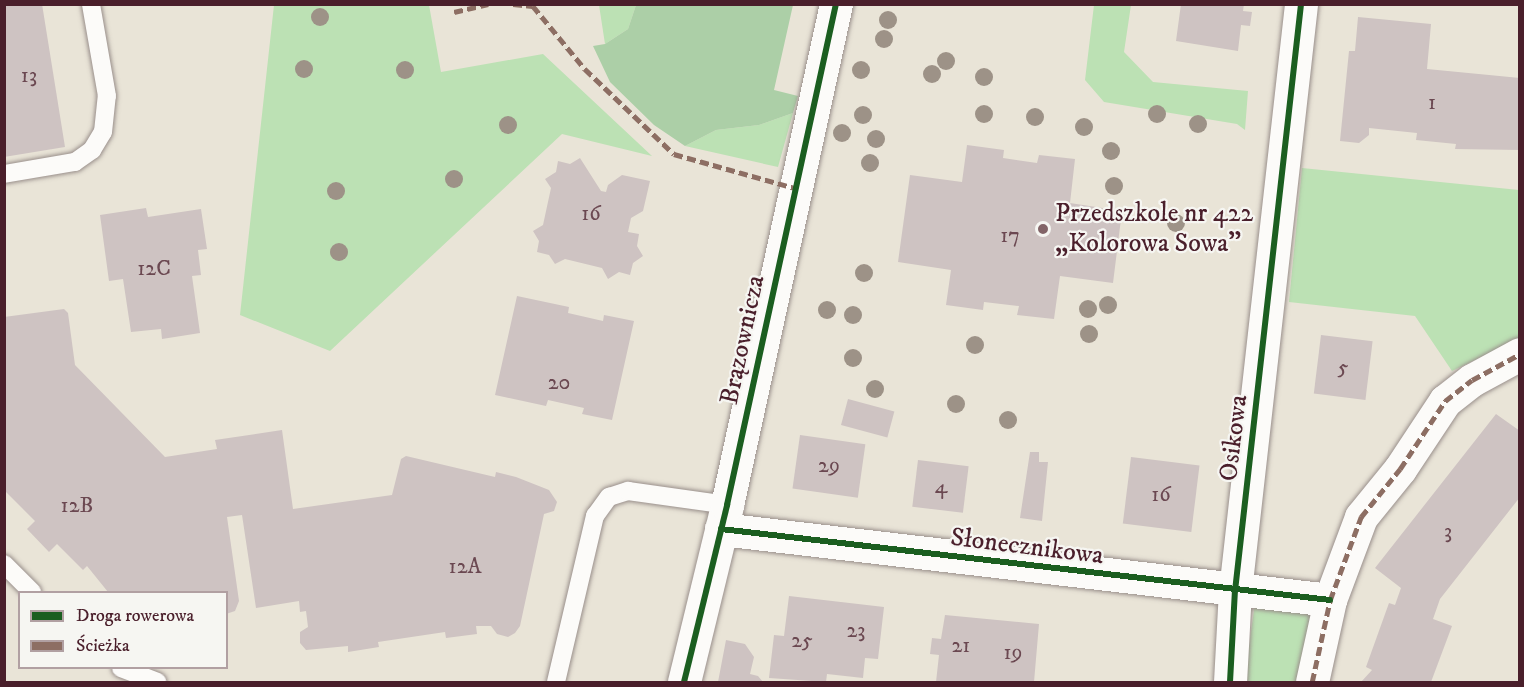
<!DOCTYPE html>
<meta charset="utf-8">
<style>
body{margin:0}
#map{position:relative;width:1524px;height:687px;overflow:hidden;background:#e9e4d7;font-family:"IM FELL DW Pica",serif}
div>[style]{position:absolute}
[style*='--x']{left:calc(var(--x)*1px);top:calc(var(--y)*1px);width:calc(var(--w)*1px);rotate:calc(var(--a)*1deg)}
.green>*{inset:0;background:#bce1b4}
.forest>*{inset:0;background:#accfa7}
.building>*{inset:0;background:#cec3c2;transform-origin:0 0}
.roads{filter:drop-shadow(0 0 2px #998f8b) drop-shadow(0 0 2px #998f8b)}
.lane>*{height:18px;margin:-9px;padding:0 9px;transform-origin:9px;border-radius:9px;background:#fcfbf9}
.street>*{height:33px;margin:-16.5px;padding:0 16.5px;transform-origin:16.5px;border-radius:16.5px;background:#fcfbf9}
.quiet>*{height:4.5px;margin-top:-2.25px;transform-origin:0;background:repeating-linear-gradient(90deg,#8d6e63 0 9px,transparent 0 13.5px)}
.cycleway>*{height:6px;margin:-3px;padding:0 3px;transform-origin:3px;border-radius:3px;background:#1b5e20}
.trees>*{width:18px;height:18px;margin:-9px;border-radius:50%;background:#9d9287}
.dots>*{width:16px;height:16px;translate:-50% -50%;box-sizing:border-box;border:3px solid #f6f6f2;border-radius:50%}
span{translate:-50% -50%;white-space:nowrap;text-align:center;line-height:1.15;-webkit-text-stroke:4.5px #f6f6f2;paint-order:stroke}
.number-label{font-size:22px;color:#6b4851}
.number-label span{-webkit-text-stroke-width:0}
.poi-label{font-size:26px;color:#4a1f2b}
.left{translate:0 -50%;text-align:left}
.street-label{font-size:26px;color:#4a1f2b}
.frame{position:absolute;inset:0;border:6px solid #4a1f2b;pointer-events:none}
.legend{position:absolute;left:18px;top:591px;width:210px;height:78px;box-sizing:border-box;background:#f6f6f2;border:2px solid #b1a0a2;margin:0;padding:8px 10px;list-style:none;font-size:18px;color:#4a1f2b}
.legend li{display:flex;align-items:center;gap:12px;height:30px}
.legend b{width:30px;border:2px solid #b1a0a2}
</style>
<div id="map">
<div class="green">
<div style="clip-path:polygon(274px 5px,429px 5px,441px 72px,543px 54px,652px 156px,562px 134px,330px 351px,240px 315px)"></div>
<div style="clip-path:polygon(599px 5px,636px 5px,628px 29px,605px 44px)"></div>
<div style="clip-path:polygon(1094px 5px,1131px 5px,1124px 52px,1153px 82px,1248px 91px,1245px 130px,1237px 124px,1104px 102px,1085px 80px)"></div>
<div style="clip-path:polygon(793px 113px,778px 167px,685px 146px,716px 130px,759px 125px)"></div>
<div style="clip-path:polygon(1302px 168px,1519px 190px,1519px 339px,1452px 371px,1415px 316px,1289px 302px)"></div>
<div style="clip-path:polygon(1255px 603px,1312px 610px,1299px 682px,1244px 682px)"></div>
</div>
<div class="forest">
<div style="clip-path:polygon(636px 5px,793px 5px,774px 90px,798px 96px,793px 113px,759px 125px,716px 130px,685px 146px,654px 125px,610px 82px,593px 46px,605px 44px,628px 29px)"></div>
</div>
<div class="building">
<div style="clip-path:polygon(4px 4px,42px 4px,65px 147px,4px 157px)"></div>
<div style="clip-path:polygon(1181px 4px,1244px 4px,1243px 11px,1252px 12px,1250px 26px,1241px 25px,1238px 51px,1176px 41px)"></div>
<div style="clip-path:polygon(1358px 17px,1431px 24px,1427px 69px,1520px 78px,1520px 150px,1455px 149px,1456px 144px,1416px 140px,1417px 133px,1369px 128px,1369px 135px,1359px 143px,1340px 141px,1349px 51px,1355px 51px)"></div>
<div style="clip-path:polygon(967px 145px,1004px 150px,1003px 158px,1037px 163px,1039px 155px,1075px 159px,1070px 203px,1122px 211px,1113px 283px,1060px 276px,1054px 319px,1017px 315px,1019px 306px,984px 302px,983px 310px,946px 305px,951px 270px,898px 262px,910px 175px,962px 182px)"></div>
<div style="clip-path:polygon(580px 158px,601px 191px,606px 192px,608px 185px,622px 175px,650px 181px,643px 211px,631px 218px,628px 232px,639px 234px,637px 246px,643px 256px,633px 263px,630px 275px,619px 272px,608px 279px,602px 268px,565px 259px,555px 264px,549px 255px,537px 252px,539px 241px,533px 231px,543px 225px,551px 188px,545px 179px,556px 172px,558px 161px,570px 164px)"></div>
<div style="clip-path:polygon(146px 208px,148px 217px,201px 209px,207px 249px,198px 250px,201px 275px,192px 276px,200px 333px,162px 339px,161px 329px,131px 332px,123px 279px,109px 281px,100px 215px)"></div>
<div style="clip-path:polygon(517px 296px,569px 307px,568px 313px,603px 321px,604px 315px,634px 321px,612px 420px,582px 414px,584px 408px,548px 400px,546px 406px,495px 395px)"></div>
<div style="clip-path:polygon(64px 309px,68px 313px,75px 365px,165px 457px,217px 449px,215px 440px,282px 430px,293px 509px,392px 495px,401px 459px,406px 456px,495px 477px,496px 472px,516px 477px,549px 490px,557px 502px,554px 511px,544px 514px,520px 626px,515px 633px,508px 637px,497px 634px,491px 626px,476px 626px,477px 634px,446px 638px,445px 632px,378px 642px,379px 647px,348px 652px,348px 646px,306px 650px,300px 643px,300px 632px,308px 627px,306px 611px,300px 612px,299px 601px,256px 608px,242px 515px,227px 517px,239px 601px,235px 611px,226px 614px,226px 592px,108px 592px,87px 566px,83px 570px,57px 544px,49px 552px,27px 529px,35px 521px,4px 490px,4px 317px)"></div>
<div style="left:1321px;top:335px;width:52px;height:59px;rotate:7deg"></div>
<div style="left:848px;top:399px;width:48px;height:27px;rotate:15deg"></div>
<div style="clip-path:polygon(1496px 414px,1520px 431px,1520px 497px,1440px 599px,1433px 619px,1452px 626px,1431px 682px,1361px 682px,1372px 670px,1366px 667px,1389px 603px,1395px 605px,1401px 588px,1375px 568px)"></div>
<div style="left:800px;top:435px;width:66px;height:54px;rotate:8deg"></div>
<div style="clip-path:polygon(1030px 452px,1039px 452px,1039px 462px,1048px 462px,1042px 521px,1020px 518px)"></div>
<div style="left:1131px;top:457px;width:69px;height:67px;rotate:7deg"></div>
<div style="left:918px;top:460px;width:51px;height:47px;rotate:7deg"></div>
<div style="clip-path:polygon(789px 596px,884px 607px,878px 659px,865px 658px,863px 678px,827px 674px,826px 682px,769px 678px,774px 635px,784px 636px)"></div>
<div style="clip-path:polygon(945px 615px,1039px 624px,1034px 682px,936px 682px,939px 655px,930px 654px,932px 638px,941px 639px)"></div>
<div style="clip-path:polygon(726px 640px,745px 644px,754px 657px,750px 674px,758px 676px,763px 682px,718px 682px)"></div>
</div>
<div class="roads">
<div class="lane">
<div style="--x:4;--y:174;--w:72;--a:-9.6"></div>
<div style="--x:75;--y:162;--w:21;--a:-35"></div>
<div style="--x:92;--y:150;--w:21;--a:-59"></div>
<div style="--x:103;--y:132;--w:36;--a:-84"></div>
<div style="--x:107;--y:96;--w:93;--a:-99.9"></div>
<div style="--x:4;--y:564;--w:40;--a:45"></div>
<div style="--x:121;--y:668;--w:39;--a:21"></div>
<div style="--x:556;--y:682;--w:171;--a:-76.8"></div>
<div style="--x:595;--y:516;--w:24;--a:-54"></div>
<div style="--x:609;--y:497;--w:20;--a:-18"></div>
<div style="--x:628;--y:491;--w:100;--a:8"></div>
</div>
<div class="street">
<div style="--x:721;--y:529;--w:613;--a:6.65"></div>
<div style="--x:684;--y:682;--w:182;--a:-76.3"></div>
<div style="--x:727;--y:505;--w:513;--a:-77.73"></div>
<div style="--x:1230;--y:682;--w:91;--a:-86.9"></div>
<div style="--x:1235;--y:591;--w:591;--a:-83.58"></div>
<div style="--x:1312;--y:682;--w:84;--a:-77.6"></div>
<div style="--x:1330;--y:600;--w:89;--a:-69.5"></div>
<div style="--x:1361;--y:517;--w:62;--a:-50.9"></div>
<div style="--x:1400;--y:469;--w:82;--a:-56.5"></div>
<div style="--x:1445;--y:401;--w:34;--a:-38"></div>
<div style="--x:1472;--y:380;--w:55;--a:-28.4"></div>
</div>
</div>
<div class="quiet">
<div style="--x:513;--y:4;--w:20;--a:6"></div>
<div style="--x:533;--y:6;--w:82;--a:50.5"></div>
<div style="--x:585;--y:69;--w:123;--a:43.7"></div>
<div style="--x:674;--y:154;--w:126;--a:15.7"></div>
<div style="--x:454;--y:12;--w:35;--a:-13"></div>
<div style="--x:1312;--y:682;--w:84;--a:-77.6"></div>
<div style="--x:1330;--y:600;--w:89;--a:-69.5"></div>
<div style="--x:1361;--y:517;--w:62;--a:-50.9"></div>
<div style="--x:1400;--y:469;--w:82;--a:-56.5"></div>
<div style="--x:1445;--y:401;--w:34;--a:-38"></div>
<div style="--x:1472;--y:380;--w:55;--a:-28.4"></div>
</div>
<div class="cycleway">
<div style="--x:721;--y:529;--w:613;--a:6.65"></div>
<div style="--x:684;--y:682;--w:182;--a:-76.3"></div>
<div style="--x:727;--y:505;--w:513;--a:-77.73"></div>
<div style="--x:1230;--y:682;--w:91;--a:-86.9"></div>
<div style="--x:1235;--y:591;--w:591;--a:-83.58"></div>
</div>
<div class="trees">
<div style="left:320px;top:17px"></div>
<div style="left:888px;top:20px"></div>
<div style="left:884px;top:39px"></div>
<div style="left:946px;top:61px"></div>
<div style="left:304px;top:69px"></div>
<div style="left:405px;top:70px"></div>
<div style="left:861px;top:70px"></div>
<div style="left:932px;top:74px"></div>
<div style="left:984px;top:77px"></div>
<div style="left:984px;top:114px"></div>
<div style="left:1157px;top:114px"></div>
<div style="left:863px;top:115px"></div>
<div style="left:1035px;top:117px"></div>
<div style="left:1198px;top:124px"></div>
<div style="left:508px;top:125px"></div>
<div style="left:1084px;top:127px"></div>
<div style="left:842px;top:133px"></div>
<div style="left:876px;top:139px"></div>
<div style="left:1111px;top:151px"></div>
<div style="left:870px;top:163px"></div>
<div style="left:454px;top:179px"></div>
<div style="left:1114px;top:186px"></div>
<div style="left:336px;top:191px"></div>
<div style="left:1176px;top:223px"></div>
<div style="left:339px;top:252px"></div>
<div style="left:864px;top:273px"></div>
<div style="left:1108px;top:305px"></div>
<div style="left:1088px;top:309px"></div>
<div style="left:827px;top:310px"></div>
<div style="left:853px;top:315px"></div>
<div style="left:1089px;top:334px"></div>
<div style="left:975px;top:345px"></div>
<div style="left:853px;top:358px"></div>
<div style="left:875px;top:389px"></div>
<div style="left:956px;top:404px"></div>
<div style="left:1008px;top:420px"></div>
</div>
<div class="dots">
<div style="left:1043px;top:229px;background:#826467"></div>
</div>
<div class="number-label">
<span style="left:29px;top:76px">13</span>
<span style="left:1432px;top:103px">1</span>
<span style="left:591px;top:214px">16</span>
<span style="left:1010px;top:236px">17</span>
<span style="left:154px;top:269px">12C</span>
<span style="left:1343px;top:368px">5</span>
<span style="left:559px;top:383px">20</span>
<span style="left:829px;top:466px">29</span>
<span style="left:941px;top:487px">4</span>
<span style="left:1161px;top:495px">16</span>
<span style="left:77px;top:506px">12B</span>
<span style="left:1448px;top:532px">3</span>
<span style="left:465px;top:567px">12A</span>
<span style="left:856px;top:631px">23</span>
<span style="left:802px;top:641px">25</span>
<span style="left:961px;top:646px">21</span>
<span style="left:1013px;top:653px">19</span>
</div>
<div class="poi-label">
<span class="left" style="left:1055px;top:229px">Przedszkole nr 422<br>„Kolorowa Sowa”</span>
</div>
<div class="street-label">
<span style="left:743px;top:340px;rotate:-78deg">Brązownicza</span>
<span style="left:1234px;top:438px;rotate:-83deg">Osikowa</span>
<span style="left:1027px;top:547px;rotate:7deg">Słonecznikowa</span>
</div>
<div class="frame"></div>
<ul class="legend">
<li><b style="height:8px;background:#1b5e20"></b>Droga rowerowa</li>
<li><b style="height:8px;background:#8d6e63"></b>Ścieżka</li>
</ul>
</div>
